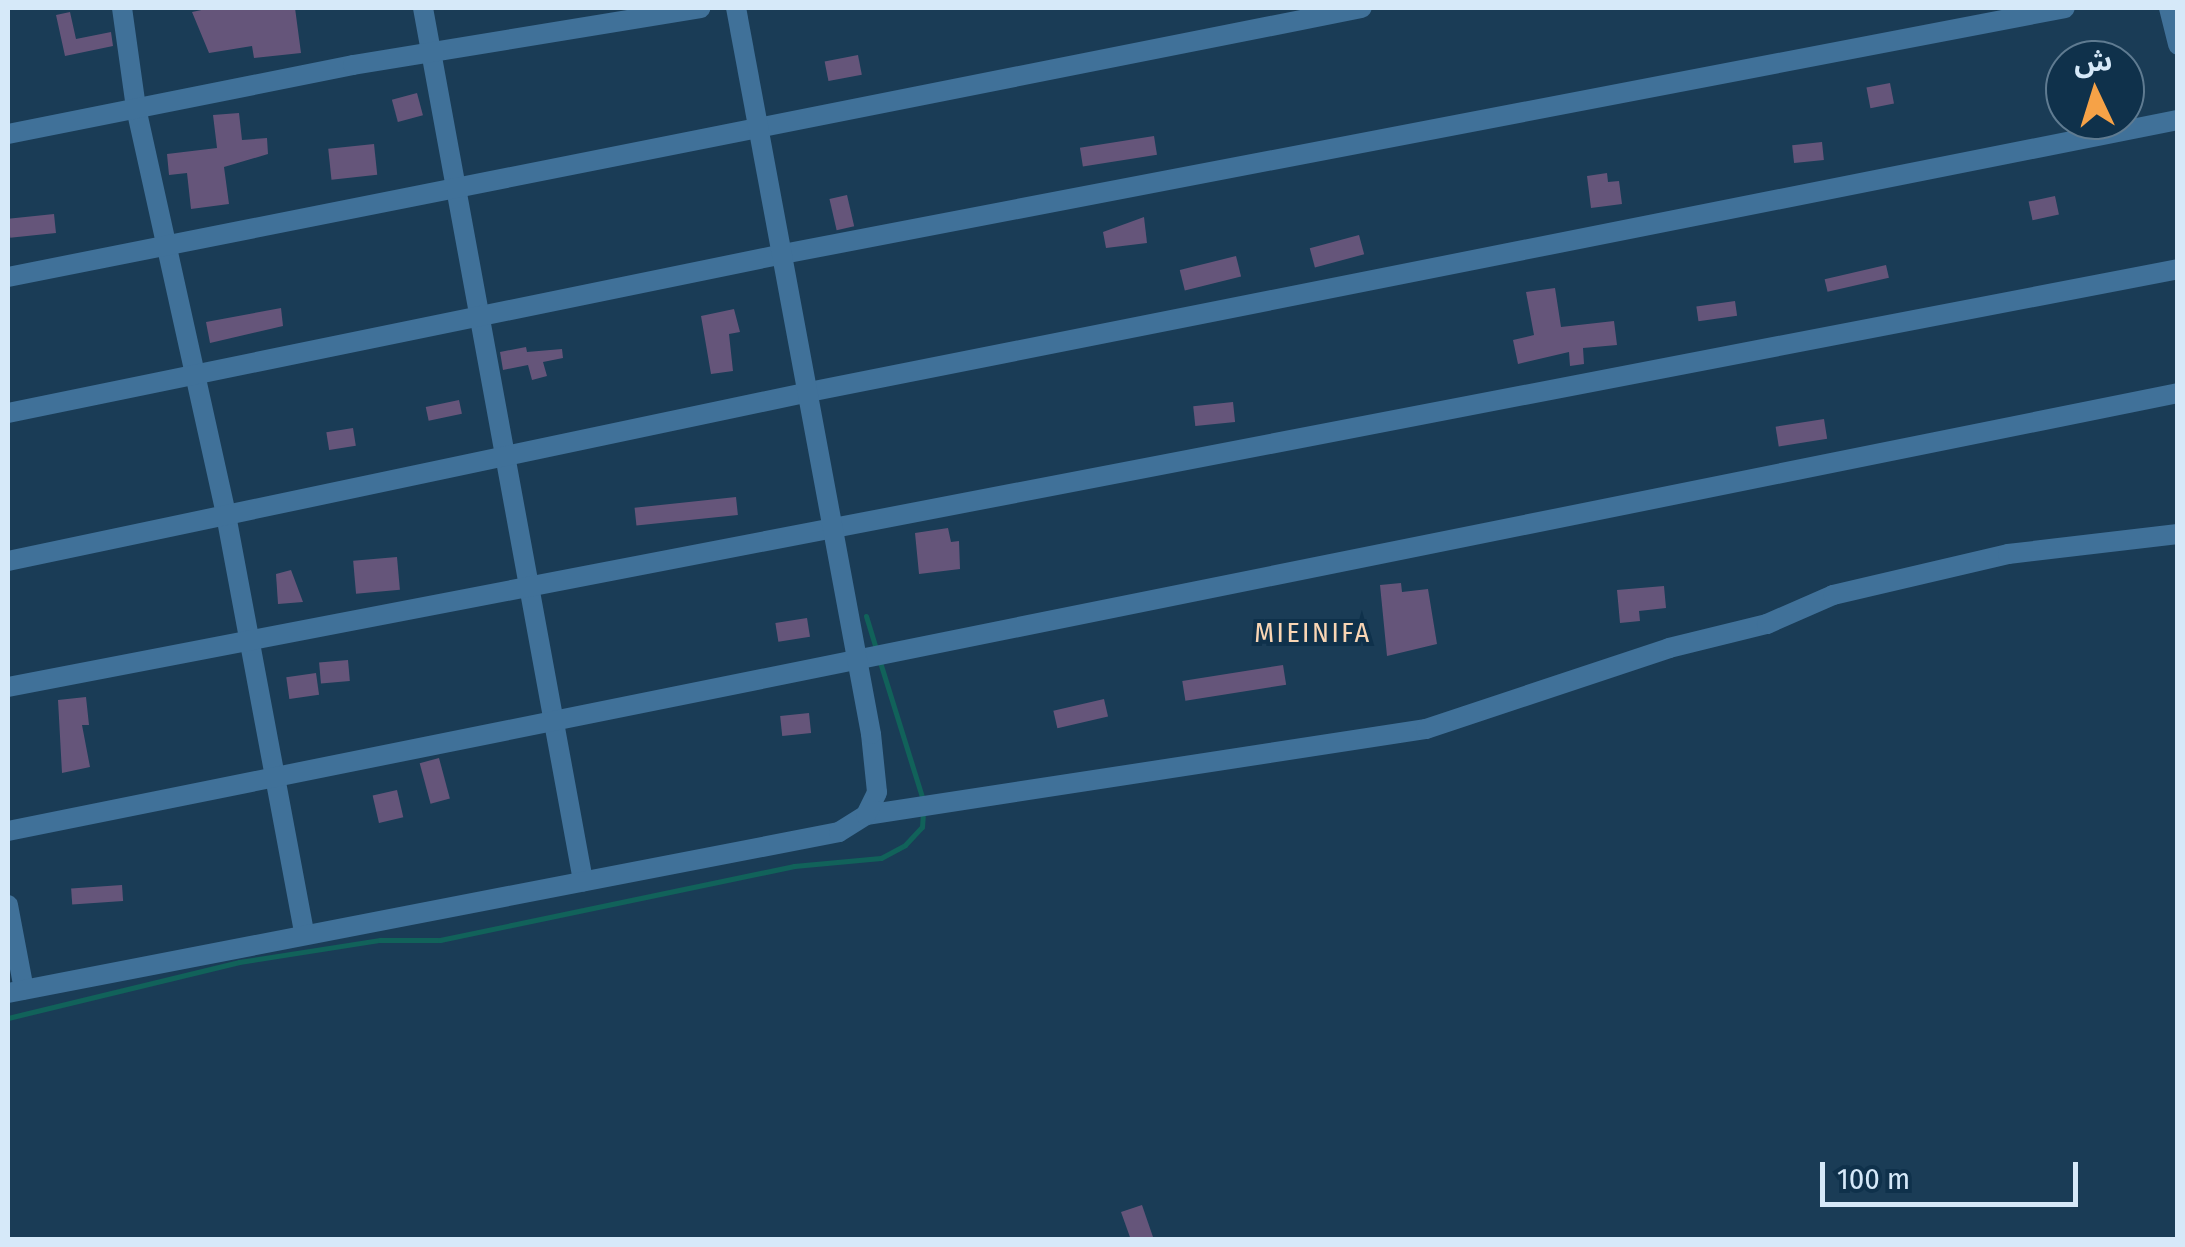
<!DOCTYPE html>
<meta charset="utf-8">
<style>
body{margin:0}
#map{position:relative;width:2185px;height:1247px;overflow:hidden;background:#1a3c56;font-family:"Fira Sans Condensed","Noto Sans Arabic",sans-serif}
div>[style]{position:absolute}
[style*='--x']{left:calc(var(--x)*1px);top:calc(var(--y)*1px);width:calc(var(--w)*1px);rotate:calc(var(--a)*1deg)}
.stream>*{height:5px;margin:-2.5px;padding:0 2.5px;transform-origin:2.5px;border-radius:2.5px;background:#11625a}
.building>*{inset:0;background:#65557a;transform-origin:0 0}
.minor>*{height:20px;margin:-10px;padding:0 10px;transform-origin:10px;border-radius:10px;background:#407199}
span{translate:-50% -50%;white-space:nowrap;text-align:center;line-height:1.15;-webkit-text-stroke:8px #0f314b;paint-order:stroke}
.neighbourhood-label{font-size:28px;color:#f9d5b4;letter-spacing:2.5px}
.frame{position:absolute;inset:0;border:10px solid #d6e9f9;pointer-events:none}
.north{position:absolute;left:2045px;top:40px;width:100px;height:100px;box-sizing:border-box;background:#0f314b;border:2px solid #5f7b91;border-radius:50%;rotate:356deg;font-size:28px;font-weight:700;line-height:40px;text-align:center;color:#d6e9f9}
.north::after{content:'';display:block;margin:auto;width:35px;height:45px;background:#f6a247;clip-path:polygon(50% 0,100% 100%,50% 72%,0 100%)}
.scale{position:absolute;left:1820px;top:1162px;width:258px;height:45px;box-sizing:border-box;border:5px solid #d6e9f9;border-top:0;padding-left:12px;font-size:30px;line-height:35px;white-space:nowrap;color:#d6e9f9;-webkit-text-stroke:8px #0f314b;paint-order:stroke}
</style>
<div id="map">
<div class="stream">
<div style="--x:866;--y:616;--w:37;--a:73"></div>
<div style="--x:880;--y:662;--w:148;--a:72.7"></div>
<div style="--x:8;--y:1018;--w:238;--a:-13.6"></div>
<div style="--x:239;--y:962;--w:143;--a:-8.9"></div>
<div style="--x:380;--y:940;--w:60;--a:0"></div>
<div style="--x:440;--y:940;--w:362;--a:-11.8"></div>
<div style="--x:794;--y:866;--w:87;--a:-5.3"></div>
<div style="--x:881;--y:858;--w:27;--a:-28"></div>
<div style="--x:905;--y:845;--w:25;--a:-47"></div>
<div style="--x:922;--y:827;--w:13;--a:-86"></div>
</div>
<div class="building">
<div style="clip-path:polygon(211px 8px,295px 8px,301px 53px,254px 58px,252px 46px,209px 53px,192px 12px)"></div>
<div style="clip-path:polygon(70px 12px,76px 39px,111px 32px,113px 46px,65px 56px,56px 15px)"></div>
<div style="left:858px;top:55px;width:20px;height:34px;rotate:79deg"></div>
<div style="left:1890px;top:83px;width:21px;height:24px;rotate:79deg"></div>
<div style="left:417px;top:93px;width:23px;height:26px;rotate:75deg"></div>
<div style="clip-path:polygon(239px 113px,242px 140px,267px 138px,268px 154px,224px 167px,229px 204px,191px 209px,187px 173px,169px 175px,167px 154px,217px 148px,213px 115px)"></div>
<div style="left:1154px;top:136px;width:19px;height:75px;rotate:81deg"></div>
<div style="left:1822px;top:142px;width:18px;height:30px;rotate:84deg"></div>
<div style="left:374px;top:144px;width:31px;height:46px;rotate:84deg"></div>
<div style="clip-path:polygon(1607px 173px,1608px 182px,1619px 181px,1622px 204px,1591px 208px,1587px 176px)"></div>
<div style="left:847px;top:195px;width:32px;height:18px;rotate:77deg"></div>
<div style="left:2055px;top:196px;width:19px;height:27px;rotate:78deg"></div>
<div style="left:54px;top:214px;width:19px;height:46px;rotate:84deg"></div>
<div style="clip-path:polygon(1144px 217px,1147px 243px,1106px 248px,1103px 232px)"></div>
<div style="left:1359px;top:235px;width:20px;height:51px;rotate:75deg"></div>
<div style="left:1236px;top:256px;width:21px;height:58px;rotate:76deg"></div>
<div style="left:1886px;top:265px;width:13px;height:63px;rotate:77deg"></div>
<div style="clip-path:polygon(1555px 288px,1561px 327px,1614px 321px,1617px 345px,1583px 348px,1584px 364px,1570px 366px,1569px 352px,1518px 364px,1513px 340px,1534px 335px,1526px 292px)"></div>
<div style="left:1735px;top:301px;width:15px;height:39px;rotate:82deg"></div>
<div style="clip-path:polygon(281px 308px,283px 326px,210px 343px,206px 322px)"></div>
<div style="clip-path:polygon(734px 309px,740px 332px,729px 334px,733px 371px,711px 374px,701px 316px)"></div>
<div style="clip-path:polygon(526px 347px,527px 352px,562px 349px,563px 358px,543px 362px,547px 376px,532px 380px,528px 365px,503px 370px,500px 352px)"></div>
<div style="left:459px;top:400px;width:14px;height:34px;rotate:78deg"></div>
<div style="left:1233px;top:402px;width:20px;height:40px;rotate:84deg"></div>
<div style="left:1824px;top:419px;width:20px;height:49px;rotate:81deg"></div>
<div style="left:353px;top:428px;width:18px;height:27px;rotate:81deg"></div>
<div style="left:736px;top:497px;width:18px;height:102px;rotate:84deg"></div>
<div style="clip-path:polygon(948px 528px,951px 542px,959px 541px,960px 569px,919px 574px,915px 533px)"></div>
<div style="left:397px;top:557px;width:33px;height:44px;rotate:85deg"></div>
<div style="clip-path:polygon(291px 570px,303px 602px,278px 604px,276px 574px)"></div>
<div style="clip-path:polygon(1401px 583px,1402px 592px,1428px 589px,1437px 644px,1387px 656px,1380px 585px)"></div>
<div style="clip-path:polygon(1664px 586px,1666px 608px,1639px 611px,1640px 621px,1620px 623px,1617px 590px)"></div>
<div style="left:807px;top:618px;width:19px;height:32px;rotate:81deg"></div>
<div style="left:348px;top:660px;width:21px;height:29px;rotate:85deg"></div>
<div style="left:1283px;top:665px;width:20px;height:102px;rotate:81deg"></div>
<div style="left:316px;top:673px;width:22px;height:30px;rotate:82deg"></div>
<div style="clip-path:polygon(86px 697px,89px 725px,82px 725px,90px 767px,62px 773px,58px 700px)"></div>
<div style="left:1104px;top:699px;width:18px;height:52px;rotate:77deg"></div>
<div style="left:809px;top:713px;width:20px;height:29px;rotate:84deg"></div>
<div style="left:439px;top:758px;width:42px;height:20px;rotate:75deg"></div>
<div style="left:397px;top:790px;width:28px;height:25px;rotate:77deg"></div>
<div style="left:122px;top:885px;width:16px;height:51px;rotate:86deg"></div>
<div style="clip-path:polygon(1142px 1205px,1154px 1240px,1131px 1240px,1121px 1212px)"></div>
</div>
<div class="minor">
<div style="--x:122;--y:8;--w:101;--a:82"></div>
<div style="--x:136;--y:108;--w:417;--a:77.5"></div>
<div style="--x:226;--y:515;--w:425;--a:79.4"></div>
<div style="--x:423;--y:8;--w:888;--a:79.61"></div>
<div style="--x:2169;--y:8;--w:38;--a:76"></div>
<div style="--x:8;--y:134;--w:352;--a:-11.3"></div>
<div style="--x:353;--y:65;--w:352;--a:-9.3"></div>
<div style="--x:8;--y:277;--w:1380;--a:-11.24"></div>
<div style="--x:8;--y:413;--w:791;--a:-11.59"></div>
<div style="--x:783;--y:254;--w:1305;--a:-10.86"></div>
<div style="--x:8;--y:561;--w:819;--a:-11.91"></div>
<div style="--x:809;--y:392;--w:1396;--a:-11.24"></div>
<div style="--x:8;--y:687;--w:2210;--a:-10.9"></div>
<div style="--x:866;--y:815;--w:567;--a:-8.73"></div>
<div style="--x:1426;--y:729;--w:256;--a:-18.4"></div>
<div style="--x:1669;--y:648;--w:101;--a:-13.8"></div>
<div style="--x:1767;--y:624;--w:72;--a:-23.7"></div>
<div style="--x:1833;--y:595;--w:180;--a:-13.2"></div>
<div style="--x:2008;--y:554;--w:171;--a:-6.7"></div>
<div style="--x:8;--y:831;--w:2214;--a:-11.41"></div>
<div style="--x:8;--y:905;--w:86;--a:79.3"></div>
<div style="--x:8;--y:993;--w:846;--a:-10.96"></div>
<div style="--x:839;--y:832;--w:32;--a:-32"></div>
<div style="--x:866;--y:815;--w:25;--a:-64"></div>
<div style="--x:877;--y:792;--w:58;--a:-95.9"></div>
<div style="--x:871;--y:734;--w:738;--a:-100.53"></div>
</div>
<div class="neighbourhood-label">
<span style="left:1313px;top:633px">MIEINIFA</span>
</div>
<div class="frame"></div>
<div class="north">ش</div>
<div class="scale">100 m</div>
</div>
